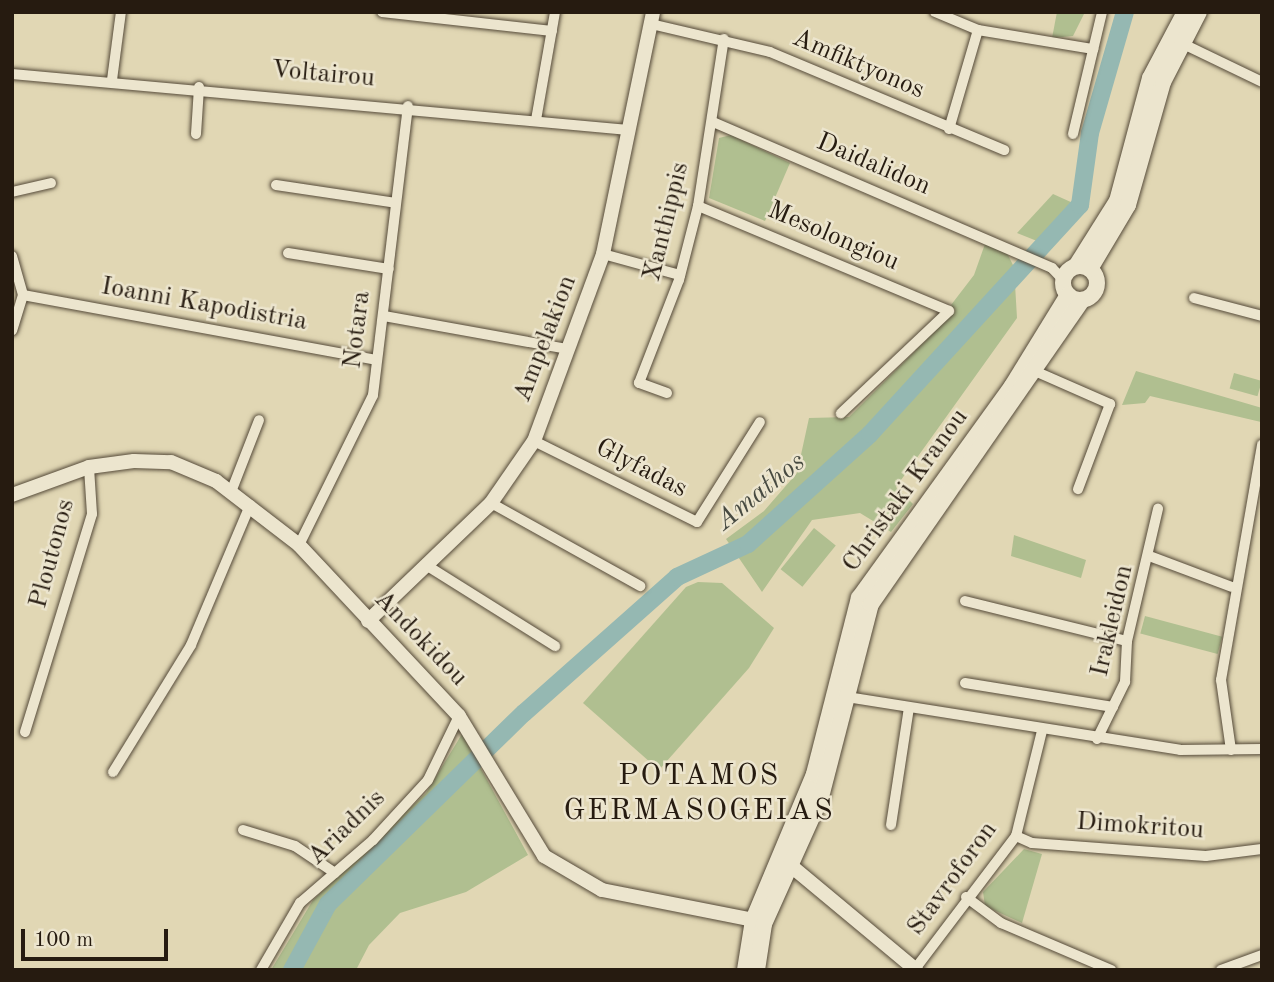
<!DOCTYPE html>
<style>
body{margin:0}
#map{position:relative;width:1274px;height:982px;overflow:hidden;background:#e1d7b4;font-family:"Old Standard TT",serif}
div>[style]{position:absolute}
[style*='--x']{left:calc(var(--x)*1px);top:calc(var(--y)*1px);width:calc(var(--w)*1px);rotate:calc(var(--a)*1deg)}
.green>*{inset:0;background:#b0bf90;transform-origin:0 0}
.river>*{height:18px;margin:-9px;padding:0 9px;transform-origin:9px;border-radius:9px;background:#95b8b2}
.roads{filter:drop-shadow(0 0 2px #554a39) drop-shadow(0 0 2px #554a39)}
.minor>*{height:10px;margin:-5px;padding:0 5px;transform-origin:5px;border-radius:5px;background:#ece5ce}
.tertiary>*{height:14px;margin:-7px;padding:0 7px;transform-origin:7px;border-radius:7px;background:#ece5ce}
.secondary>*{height:16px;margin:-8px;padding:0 8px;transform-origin:8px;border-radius:8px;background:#ece5ce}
.secondary>.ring{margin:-8px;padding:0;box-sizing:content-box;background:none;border:16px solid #ece5ce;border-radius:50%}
span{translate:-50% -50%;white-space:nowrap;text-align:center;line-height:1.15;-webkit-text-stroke:5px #ece5ce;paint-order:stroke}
.street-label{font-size:26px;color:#261b10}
.water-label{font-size:28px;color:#474a41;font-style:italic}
.quarter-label{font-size:30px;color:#261b10;letter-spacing:2px}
.frame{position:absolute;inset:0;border:14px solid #261b10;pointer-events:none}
.scale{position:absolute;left:21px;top:929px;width:147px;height:32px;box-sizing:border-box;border:4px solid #261b10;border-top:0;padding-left:9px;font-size:21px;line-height:24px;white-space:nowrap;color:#261b10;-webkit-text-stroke:5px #ece5ce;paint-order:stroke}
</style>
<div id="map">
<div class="green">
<div style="clip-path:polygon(1057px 12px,1085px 12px,1073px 36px,1052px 38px)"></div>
<div style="clip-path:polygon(731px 135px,790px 163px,765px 221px,709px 198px,719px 138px)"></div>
<div style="clip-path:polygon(1053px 194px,1073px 203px,1037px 241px,1017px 233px)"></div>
<div style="clip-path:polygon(985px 244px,1007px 253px,1014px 267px,1017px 318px,896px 487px,913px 504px,891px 532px,860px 513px,812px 520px,762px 592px,726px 539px,764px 511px,797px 473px,809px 418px,849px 417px,955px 311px,951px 305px,974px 275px)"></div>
<div style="clip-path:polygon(1136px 371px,1262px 408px,1261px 422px,1150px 396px,1145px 403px,1122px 405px)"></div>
<div style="left:1234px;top:373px;width:29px;height:16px;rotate:16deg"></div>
<div style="left:814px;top:528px;width:28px;height:53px;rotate:39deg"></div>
<div style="clip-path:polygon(1014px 535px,1086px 560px,1081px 578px,1011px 556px)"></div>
<div style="clip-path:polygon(698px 582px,722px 583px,774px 628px,749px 668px,659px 770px,583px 703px,686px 587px)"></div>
<div style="left:1145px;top:616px;width:80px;height:18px;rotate:15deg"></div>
<div style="clip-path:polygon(462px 734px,528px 855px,466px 892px,400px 913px,369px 945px,356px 970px,271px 970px,313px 900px,426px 793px)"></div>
<div style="clip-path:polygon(1024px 849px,1042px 854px,1022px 923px,985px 906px,983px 892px)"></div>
</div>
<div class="river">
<div style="--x:292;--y:970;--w:75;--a:-61.4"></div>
<div style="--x:328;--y:904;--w:274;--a:-44.3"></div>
<div style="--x:524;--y:713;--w:205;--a:-41.6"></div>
<div style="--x:677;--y:577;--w:78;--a:-24.9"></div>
<div style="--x:748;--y:544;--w:164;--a:-42"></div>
<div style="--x:870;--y:434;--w:311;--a:-47.5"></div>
<div style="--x:1080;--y:205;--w:73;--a:-82.1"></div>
<div style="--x:1090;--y:133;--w:126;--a:-73.9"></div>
</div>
<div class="roads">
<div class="minor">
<div style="--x:382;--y:12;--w:171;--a:6.4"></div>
<div style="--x:935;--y:12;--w:47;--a:22.7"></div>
<div style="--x:978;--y:30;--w:117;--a:9.4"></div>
<div style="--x:651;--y:24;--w:122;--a:13.2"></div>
<div style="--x:770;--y:52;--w:254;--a:22.7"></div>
<div style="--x:1179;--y:42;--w:92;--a:25.7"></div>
<div style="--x:12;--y:74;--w:619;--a:5.19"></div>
<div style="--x:112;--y:80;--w:69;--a:-82.5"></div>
<div style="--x:536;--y:120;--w:110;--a:-80"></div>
<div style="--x:713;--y:122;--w:369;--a:23.3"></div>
<div style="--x:1052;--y:268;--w:16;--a:47"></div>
<div style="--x:949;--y:129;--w:103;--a:-73.7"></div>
<div style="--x:196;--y:134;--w:47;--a:-86.3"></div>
<div style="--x:1073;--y:134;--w:125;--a:-76.6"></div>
<div style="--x:276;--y:185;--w:121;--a:8.5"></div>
<div style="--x:12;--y:192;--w:40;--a:-13"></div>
<div style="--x:698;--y:206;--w:272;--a:22.7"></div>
<div style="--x:949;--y:311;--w:149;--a:136.6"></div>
<div style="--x:288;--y:253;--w:102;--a:9"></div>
<div style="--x:603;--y:254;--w:80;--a:15.3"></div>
<div style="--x:12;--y:256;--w:41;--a:74.2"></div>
<div style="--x:23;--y:295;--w:37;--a:107"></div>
<div style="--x:23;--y:295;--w:359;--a:10.4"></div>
<div style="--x:1194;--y:298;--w:70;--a:14.8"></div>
<div style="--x:384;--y:316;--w:187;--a:10.2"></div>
<div style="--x:1037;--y:372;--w:80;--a:23.7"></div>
<div style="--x:1110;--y:404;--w:91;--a:110.6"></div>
<div style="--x:667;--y:393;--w:30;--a:-160"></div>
<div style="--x:639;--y:383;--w:110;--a:-68.8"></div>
<div style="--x:679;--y:280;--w:76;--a:-75.6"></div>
<div style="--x:698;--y:206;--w:169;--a:-81.2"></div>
<div style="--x:534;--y:441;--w:182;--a:26.4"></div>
<div style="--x:697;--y:522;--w:118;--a:-57.8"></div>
<div style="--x:231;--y:492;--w:77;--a:-68.7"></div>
<div style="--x:491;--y:503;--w:171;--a:29.1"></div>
<div style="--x:299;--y:545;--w:167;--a:-63.7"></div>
<div style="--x:373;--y:395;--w:291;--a:-83.1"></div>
<div style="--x:1152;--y:557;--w:85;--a:20.6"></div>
<div style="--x:429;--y:567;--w:149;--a:32.1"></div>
<div style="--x:965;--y:601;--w:167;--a:13.9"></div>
<div style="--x:965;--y:683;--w:150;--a:9.2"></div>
<div style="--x:847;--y:697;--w:337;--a:9"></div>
<div style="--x:1180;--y:750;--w:82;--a:-0.7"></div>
<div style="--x:25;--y:732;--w:228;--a:-72.9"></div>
<div style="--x:92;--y:514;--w:47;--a:-93.7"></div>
<div style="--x:1097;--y:739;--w:64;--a:-63.8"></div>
<div style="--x:1125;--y:682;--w:41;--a:-87.2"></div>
<div style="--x:1127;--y:641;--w:136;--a:-76.8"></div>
<div style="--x:1231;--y:750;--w:71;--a:-98.1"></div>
<div style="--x:1221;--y:680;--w:239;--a:-80.1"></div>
<div style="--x:113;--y:772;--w:149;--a:-58.4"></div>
<div style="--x:191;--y:645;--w:152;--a:-67.1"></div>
<div style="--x:891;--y:825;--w:118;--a:-81.3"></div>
<div style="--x:243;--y:830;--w:54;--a:17.1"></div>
<div style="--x:295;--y:846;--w:48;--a:34"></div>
<div style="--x:1016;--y:836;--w:17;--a:24"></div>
<div style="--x:1032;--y:843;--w:174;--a:4.3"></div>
<div style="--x:1206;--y:856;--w:56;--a:-7.1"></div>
<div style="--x:966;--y:897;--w:44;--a:36.6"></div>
<div style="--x:1001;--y:923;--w:120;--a:23.1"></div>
<div style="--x:915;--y:969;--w:167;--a:-52.8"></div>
<div style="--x:1016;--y:836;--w:108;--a:-76.1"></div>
<div style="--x:261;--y:970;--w:78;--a:-59.8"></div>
<div style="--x:300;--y:903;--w:96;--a:-40.8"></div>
<div style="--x:373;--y:840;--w:81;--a:-47.5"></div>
<div style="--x:428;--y:780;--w:71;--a:-64.2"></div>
<div style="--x:1221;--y:970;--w:44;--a:-20.1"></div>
</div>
<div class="tertiary">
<div style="--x:12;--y:495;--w:82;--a:-20"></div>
<div style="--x:89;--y:467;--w:45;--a:-7.6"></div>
<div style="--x:134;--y:461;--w:37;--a:2"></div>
<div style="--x:171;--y:462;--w:49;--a:22.9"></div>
<div style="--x:216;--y:481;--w:105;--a:37.6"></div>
<div style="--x:299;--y:545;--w:234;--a:46.9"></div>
<div style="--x:459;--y:716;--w:164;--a:58.7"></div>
<div style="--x:544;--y:856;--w:67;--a:30.4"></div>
<div style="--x:602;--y:890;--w:154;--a:11.2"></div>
<div style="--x:368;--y:621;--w:170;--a:-43.8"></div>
<div style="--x:491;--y:503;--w:75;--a:-55.3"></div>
<div style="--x:534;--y:441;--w:199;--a:-69.7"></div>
<div style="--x:603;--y:254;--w:247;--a:-78.3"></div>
<div style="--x:790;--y:865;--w:164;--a:39.8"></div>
</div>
<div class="secondary">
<div class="ring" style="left:1063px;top:266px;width:18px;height:18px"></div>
<div style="--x:1076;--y:266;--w:77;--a:-57.8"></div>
<div style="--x:1117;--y:201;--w:127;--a:-75"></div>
<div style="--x:1150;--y:78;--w:75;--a:-62.1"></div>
<div style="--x:1090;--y:269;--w:74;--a:-59.3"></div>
<div style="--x:1128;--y:205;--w:128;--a:-74.1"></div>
<div style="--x:1163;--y:82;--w:79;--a:-62.8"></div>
<div style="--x:745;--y:970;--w:51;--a:-80.9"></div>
<div style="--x:753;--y:920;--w:158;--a:-67.3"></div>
<div style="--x:814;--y:774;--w:182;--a:-75.7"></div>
<div style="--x:859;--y:598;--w:261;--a:-54.2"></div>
<div style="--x:1012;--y:386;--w:107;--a:-58.4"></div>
<div style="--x:757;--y:970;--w:47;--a:-81.3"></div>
<div style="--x:764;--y:924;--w:139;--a:-65.8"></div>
<div style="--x:821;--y:797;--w:199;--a:-75.5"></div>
<div style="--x:871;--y:604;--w:370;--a:-55.2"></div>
</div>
</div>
<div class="street-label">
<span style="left:858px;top:65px;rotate:23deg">Amfiktyonos</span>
<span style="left:323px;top:75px;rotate:5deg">Voltairou</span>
<span style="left:873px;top:165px;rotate:23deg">Daidalidon</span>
<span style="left:667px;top:222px;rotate:-76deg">Xanthippis</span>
<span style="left:833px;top:237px;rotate:23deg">Mesolongiou</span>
<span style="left:204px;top:305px;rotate:10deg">Ioanni Kapodistria</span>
<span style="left:358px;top:330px;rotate:-83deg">Notara</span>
<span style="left:546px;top:339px;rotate:-69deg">Ampelakion</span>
<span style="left:641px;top:469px;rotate:27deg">Glyfadas</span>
<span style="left:906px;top:491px;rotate:-54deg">Christaki Kranou</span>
<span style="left:53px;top:554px;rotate:-75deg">Ploutonos</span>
<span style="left:1113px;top:621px;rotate:-77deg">Irakleidon</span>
<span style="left:420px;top:639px;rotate:46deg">Andokidou</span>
<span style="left:1140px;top:827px;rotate:4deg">Dimokritou</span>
<span style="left:347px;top:828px;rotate:-44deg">Ariadnis</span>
<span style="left:953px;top:879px;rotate:-54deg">Stavroforon</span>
</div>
<div class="water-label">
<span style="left:761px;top:492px;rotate:-39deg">Amathos</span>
</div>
<div class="quarter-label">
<span style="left:699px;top:793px">POTAMOS<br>GERMASOGEIAS</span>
</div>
<div class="frame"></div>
<div class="scale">100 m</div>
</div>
